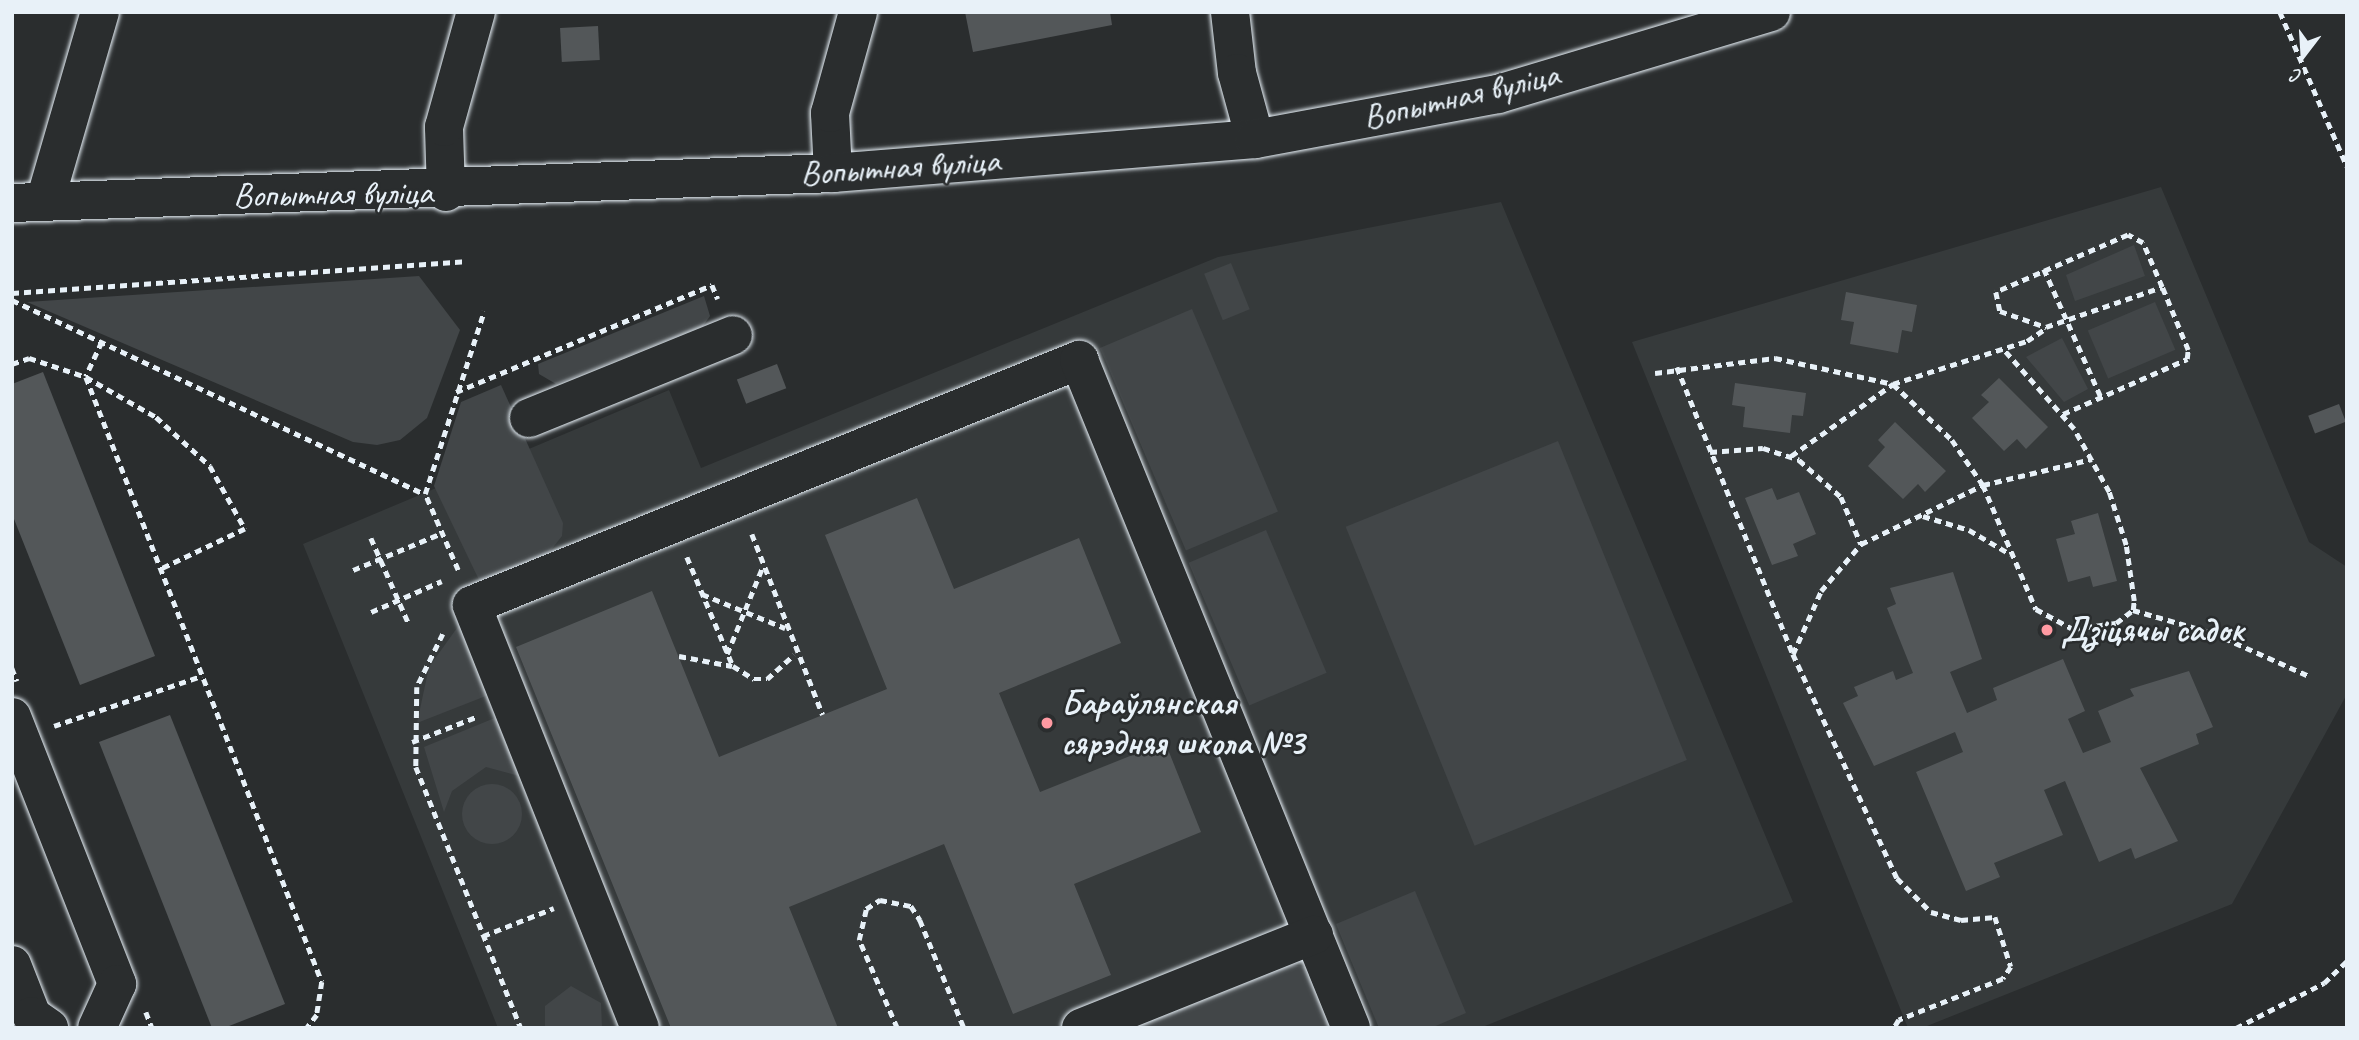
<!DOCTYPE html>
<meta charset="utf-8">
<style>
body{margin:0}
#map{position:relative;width:2359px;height:1040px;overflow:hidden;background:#2a2d2e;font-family:Caveat,sans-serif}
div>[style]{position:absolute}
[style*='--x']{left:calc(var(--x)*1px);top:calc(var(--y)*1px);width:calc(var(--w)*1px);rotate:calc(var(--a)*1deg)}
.built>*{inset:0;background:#363a3b}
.green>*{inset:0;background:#424648;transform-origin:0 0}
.round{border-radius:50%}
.building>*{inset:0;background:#535759;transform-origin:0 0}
.path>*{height:4.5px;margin-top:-2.25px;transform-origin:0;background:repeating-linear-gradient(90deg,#e8f1f8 0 7px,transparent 0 12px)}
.roads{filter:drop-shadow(0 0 2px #e8f1f8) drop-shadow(0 0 2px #e8f1f8)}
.minor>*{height:38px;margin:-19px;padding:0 19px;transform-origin:19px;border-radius:19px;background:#2a2d2e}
.dots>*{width:19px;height:19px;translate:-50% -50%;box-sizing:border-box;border:4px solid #2a2d2e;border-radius:50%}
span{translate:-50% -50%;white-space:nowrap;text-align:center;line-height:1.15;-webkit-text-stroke:5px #2a2d2e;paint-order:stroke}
.street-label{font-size:35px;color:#e8f1f8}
.poi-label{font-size:35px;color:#e8f1f8;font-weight:700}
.left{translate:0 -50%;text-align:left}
.frame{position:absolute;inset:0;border:14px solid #e8f1f8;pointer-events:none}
.north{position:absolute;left:2268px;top:21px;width:70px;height:70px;-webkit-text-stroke:5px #2a2d2e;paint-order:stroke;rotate:197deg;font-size:19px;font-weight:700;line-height:28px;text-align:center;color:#e8f1f8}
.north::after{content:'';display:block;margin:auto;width:24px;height:32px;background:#e8f1f8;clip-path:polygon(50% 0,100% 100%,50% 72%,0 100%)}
</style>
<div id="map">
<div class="built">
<div style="clip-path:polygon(2161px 187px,2309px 542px,2347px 567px,2347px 694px,2232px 904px,1922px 1028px,1908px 1028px,1632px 342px)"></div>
<div style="clip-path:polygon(1501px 202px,1793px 902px,1480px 1028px,498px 1028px,303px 544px,669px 390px,701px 468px,1218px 257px)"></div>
</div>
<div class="green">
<div style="clip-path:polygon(2134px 245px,2145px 276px,2075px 301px,2066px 275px)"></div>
<div style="left:1231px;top:263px;width:50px;height:29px;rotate:68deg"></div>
<div style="clip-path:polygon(419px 276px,460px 330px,427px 418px,400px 440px,377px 445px,353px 442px,27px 302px)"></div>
<div style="clip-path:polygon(704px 296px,710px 316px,703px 326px,556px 384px,539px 374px,538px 364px)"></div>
<div style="left:2155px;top:302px;width:52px;height:73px;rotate:67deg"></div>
<div style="left:1192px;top:309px;width:220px;height:100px;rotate:67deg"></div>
<div style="clip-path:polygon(2062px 338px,2088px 389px,2064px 402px,2026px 357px)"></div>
<div style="clip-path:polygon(501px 385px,563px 523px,562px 536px,547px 555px,480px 582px,434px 486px,461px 402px)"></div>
<div style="left:1558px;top:441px;width:344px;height:229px;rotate:68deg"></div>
<div style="left:1266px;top:530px;width:155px;height:84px;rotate:67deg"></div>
<div style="clip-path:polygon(462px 621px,491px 694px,417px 723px,429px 667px)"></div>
<div style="clip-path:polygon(502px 715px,527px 778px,486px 767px,452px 791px,444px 812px,424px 747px)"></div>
<div class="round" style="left:462px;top:784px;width:60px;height:60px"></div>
<div style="clip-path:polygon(1415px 891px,1466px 1013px,1431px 1028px,1379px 1028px,1336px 924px)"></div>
<div style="clip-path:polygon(1282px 964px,1306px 967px,1339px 1028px,1115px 1028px)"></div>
<div style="clip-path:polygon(571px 986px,601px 1003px,602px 1028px,545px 1028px,545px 1006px)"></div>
</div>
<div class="building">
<div style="clip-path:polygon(965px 12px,1110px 12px,1112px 25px,973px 52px)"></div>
<div style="left:598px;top:26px;width:34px;height:38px;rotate:87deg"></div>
<div style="clip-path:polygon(1846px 292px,1917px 305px,1912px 332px,1902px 330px,1898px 353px,1850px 344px,1854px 322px,1841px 320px)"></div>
<div style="left:777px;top:364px;width:26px;height:43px;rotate:69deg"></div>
<div style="clip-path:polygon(43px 372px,155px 656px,80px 685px,12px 514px,12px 384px)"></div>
<div style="clip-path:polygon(1999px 378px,2048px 427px,2026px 449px,2017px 439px,2004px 451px,1972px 418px,1989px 402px,1981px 395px)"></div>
<div style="clip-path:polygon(1735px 383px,1806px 393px,1803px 416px,1792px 415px,1790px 433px,1743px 427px,1745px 407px,1732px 405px)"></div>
<div style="left:2339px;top:404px;width:19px;height:33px;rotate:69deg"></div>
<div style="clip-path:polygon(1895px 422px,1946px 471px,1925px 492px,1918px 484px,1903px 499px,1868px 466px,1885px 447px,1878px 440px)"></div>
<div style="clip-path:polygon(1772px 488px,1777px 500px,1799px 492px,1816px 534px,1793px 544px,1798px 556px,1772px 565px,1745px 498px)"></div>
<div style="clip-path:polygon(917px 498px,954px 589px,1079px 538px,1121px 643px,999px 693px,1040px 792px,1165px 742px,1201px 832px,1074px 884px,1111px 975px,1013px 1014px,944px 844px,789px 907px,838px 1028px,671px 1028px,516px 647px,652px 591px,719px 757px,887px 689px,825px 535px)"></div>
<div style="clip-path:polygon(2098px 513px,2117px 581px,2093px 587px,2090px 576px,2068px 582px,2056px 539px,2075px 534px,2071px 521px)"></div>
<div style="clip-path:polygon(1953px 572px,1982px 659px,1950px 672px,1967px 713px,1997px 700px,1993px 688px,2063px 659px,2085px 711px,2068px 719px,2083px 753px,2111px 742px,2098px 711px,2134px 696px,2130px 689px,2189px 671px,2213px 727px,2196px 734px,2199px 744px,2140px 768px,2178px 841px,2135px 859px,2131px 848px,2099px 862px,2065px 781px,2044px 790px,2063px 835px,1994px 863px,2000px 877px,1966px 891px,1916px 772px,1963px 752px,1955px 732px,1874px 766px,1843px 703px,1858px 696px,1854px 687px,1893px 671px,1896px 680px,1913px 673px,1887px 608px,1896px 604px,1890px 588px)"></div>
<div style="clip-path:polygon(170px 715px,285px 1004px,224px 1028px,212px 1028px,99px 742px)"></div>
</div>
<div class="path">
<div style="--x:2280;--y:12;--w:168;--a:66.5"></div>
<div style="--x:2044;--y:269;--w:140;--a:66"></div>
<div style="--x:12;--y:293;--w:454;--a:-4"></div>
<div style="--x:12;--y:300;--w:456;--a:25.2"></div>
<div style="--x:102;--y:342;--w:38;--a:115"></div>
<div style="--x:86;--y:377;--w:649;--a:68.69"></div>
<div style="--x:322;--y:982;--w:33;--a:99"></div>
<div style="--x:317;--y:1015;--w:16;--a:128"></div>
<div style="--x:12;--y:364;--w:18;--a:-19"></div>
<div style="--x:29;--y:358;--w:60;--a:18.4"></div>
<div style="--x:86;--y:377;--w:81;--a:29.7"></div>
<div style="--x:156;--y:417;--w:73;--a:42.2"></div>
<div style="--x:210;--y:466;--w:72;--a:60.9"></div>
<div style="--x:245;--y:529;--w:93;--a:154.5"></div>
<div style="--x:1677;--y:367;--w:310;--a:68"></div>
<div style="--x:1793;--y:654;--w:247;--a:65.1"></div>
<div style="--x:1897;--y:878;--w:48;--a:45"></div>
<div style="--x:1931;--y:912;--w:31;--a:15"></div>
<div style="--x:1961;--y:920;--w:34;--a:-5"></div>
<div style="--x:1995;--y:917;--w:52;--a:72.3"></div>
<div style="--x:2011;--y:967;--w:14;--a:124"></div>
<div style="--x:2003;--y:979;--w:112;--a:158.5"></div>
<div style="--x:1899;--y:1020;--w:9;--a:122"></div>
<div style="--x:1655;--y:373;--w:121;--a:-7.1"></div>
<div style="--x:1775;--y:358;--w:121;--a:12.4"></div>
<div style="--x:1893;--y:384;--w:81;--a:43.5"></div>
<div style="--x:1952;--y:440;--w:55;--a:55.4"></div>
<div style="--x:1983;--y:485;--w:135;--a:66.9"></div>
<div style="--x:2036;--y:609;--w:42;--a:28.4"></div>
<div style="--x:2073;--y:629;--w:43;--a:-7.9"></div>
<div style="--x:2116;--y:623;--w:21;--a:-37"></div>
<div style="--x:2133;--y:610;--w:9;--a:-84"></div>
<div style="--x:2134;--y:601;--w:57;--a:-98.1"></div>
<div style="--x:2126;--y:545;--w:56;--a:-107.8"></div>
<div style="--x:2109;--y:492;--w:72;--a:-119.1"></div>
<div style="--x:2074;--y:429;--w:107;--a:-131.6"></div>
<div style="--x:456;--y:392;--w:277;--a:-22.7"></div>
<div style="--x:712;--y:285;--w:15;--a:67"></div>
<div style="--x:2063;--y:414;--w:136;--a:-23.9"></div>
<div style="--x:2187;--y:359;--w:9;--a:-84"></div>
<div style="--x:2188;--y:350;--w:68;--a:-112.4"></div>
<div style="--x:2162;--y:287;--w:48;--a:-113.4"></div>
<div style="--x:2143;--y:243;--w:17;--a:-152"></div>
<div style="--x:2128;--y:235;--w:144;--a:156.6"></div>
<div style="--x:1996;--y:292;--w:19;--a:78"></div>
<div style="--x:2000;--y:311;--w:49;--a:19.2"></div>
<div style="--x:2046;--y:327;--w:123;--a:-19"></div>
<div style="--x:1710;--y:452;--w:53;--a:-4.3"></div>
<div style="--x:1763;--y:448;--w:38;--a:18"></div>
<div style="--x:1799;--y:460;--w:56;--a:41.4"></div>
<div style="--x:1841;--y:497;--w:51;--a:66.9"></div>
<div style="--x:1791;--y:456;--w:125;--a:-35.2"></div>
<div style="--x:1893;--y:384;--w:141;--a:-17.8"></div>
<div style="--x:2027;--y:341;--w:23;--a:-34"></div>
<div style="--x:1923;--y:516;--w:48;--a:16.9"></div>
<div style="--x:1969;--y:530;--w:48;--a:30.3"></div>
<div style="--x:752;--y:534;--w:194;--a:68.6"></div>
<div style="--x:371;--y:538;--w:92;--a:66.2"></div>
<div style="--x:687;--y:557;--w:118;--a:67.1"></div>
<div style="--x:733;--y:666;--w:25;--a:32"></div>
<div style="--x:754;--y:679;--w:13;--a:0"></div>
<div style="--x:767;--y:679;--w:36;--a:-42"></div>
<div style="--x:353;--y:570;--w:96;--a:-22.6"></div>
<div style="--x:458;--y:570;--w:83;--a:-113.5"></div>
<div style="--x:425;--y:494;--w:192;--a:-72.1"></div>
<div style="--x:702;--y:594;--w:90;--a:22.3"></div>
<div style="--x:2133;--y:610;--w:83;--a:16"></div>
<div style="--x:2213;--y:633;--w:105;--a:24.1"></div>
<div style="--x:371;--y:612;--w:77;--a:-23.6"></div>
<div style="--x:443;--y:634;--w:59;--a:116.1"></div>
<div style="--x:417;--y:687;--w:80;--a:90.7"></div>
<div style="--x:416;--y:767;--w:281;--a:68.1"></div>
<div style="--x:727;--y:654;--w:95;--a:-67.8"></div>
<div style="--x:1793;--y:654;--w:69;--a:-66"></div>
<div style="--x:1821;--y:591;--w:62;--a:-49.6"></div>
<div style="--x:1861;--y:544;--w:136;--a:-25.8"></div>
<div style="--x:1983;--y:485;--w:112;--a:-13.4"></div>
<div style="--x:679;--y:656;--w:54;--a:10.7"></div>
<div style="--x:12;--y:668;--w:14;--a:69"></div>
<div style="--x:54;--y:726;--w:156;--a:-18.7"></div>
<div style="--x:412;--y:742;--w:69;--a:-21.3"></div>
<div style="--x:483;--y:936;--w:76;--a:-21.5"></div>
<div style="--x:146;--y:1012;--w:17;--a:69"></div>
<div style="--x:897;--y:1028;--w:96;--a:-113.4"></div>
<div style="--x:859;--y:940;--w:32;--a:-77"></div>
<div style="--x:866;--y:909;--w:17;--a:-33"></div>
<div style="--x:880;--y:900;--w:32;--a:11"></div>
<div style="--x:911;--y:906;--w:17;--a:57"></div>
<div style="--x:920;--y:920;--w:117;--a:67.8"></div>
<div style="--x:2236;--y:1028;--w:99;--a:-27.1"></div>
<div style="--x:2324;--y:983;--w:32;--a:-44"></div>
</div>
<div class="roads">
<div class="minor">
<div style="--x:1230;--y:12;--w:61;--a:83.5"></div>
<div style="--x:1237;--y:73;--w:68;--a:74.7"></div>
<div style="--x:833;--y:173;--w:60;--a:-92.9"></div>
<div style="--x:830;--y:113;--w:105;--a:-74.5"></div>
<div style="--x:446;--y:192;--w:65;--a:-91.8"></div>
<div style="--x:444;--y:127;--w:119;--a:-74.5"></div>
<div style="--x:45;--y:201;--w:197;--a:-73.8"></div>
<div style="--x:12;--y:203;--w:822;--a:-2.09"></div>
<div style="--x:833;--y:173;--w:423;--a:-4.6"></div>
<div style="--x:1255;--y:139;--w:247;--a:-10.5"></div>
<div style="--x:1498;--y:94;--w:285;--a:-16.7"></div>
<div style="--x:529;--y:418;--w:220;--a:-22.1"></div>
<div style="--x:12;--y:717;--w:287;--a:68.5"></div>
<div style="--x:117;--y:984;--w:48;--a:114.4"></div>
<div style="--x:12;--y:965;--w:55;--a:68.6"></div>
<div style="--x:32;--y:1016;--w:21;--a:35"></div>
<div style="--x:640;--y:1028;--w:455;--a:-111.7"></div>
<div style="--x:472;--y:605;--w:655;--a:-21.98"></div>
<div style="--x:1079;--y:360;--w:721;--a:67.84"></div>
<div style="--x:1081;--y:1028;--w:251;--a:-21.8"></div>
</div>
</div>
<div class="dots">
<div style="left:2047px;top:630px;background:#ff9aa2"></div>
<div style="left:1047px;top:723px;background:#ff9aa2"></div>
</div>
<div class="street-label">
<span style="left:1461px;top:96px;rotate:-13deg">Вопытная вуліца</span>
<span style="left:900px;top:167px;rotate:-4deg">Вопытная вуліца</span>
<span style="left:333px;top:194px;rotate:-1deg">Вопытная вуліца</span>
</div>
<div class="poi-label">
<span class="left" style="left:2061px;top:630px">Дзіцячы садок</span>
<span class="left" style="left:1061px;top:723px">Бараўлянская<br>сярэдняя школа №3</span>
</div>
<div class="frame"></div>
<div class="north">С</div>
</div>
